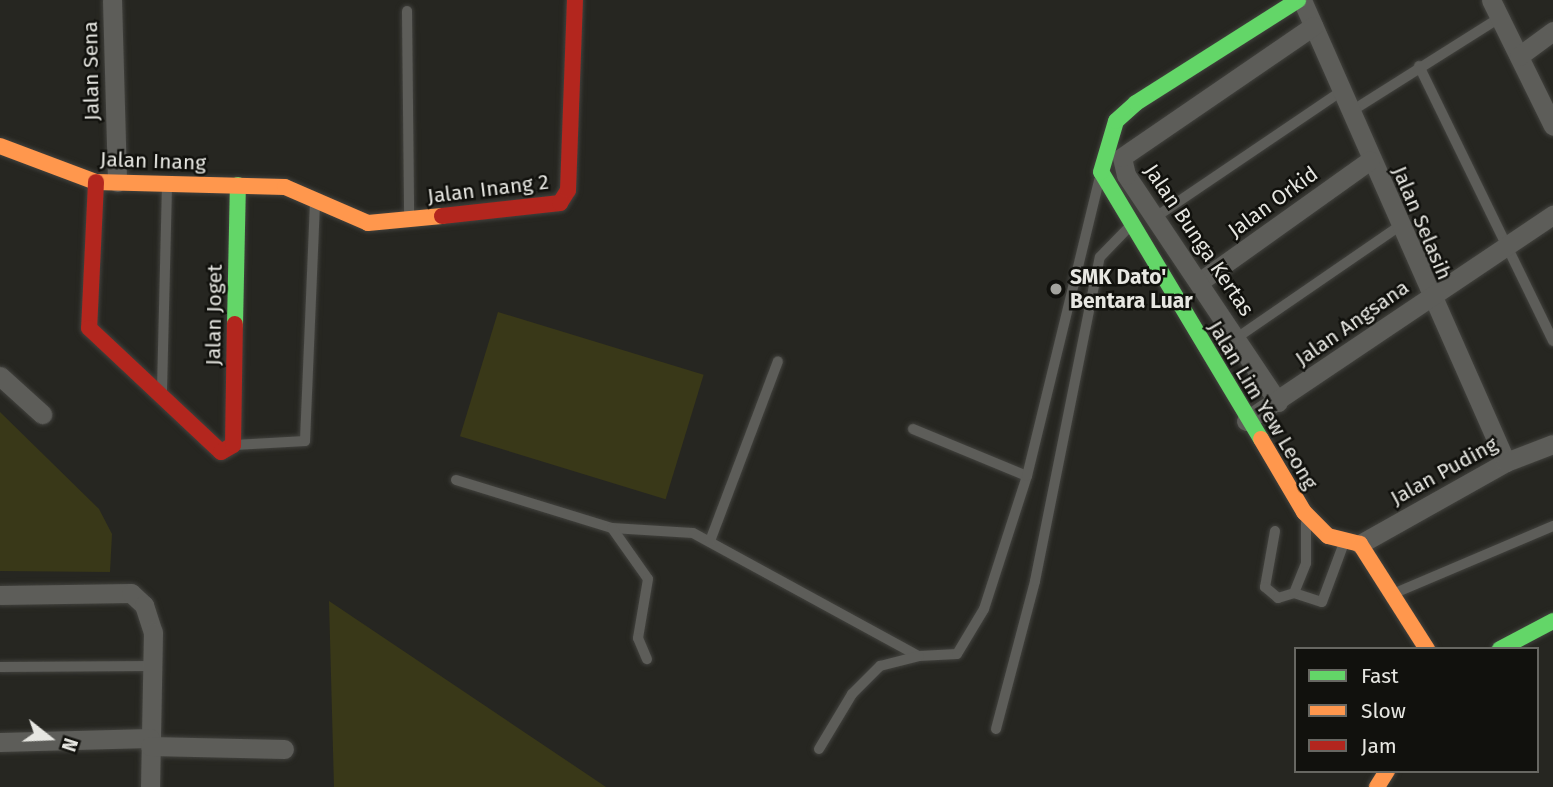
<!DOCTYPE html>
<style>
body{margin:0}
#map{position:relative;width:1553px;height:787px;overflow:hidden;background:#262621;font-family:"Fira Sans",sans-serif}
div>[style]{position:absolute}
[style*='--x']{left:calc(var(--x)*1px);top:calc(var(--y)*1px);width:calc(var(--w)*1px);rotate:calc(var(--a)*1deg)}
.green>*{inset:0;background:#393818;transform-origin:0 0}
.roads{filter:drop-shadow(0 0 2px #42423e) drop-shadow(0 0 2px #42423e)}
.lane>*{height:10px;margin:-5px;padding:0 5px;transform-origin:5px;border-radius:5px;background:#5d5d59}
.street>*{height:19px;margin:-9.5px;padding:0 9.5px;transform-origin:9.5px;border-radius:9.5px;background:#5d5d59}
.fast>*{height:16px;margin:-8px;padding:0 8px;transform-origin:8px;border-radius:8px;background:#63d668}
.slow>*{height:16px;margin:-8px;padding:0 8px;transform-origin:8px;border-radius:8px;background:#ff974d}
.jam>*{height:16px;margin:-8px;padding:0 8px;transform-origin:8px;border-radius:8px;background:#b3261e}
.dots>*{width:19px;height:19px;translate:-50% -50%;box-sizing:border-box;border:4px solid #11110d;border-radius:50%}
span{translate:-50% -50%;white-space:nowrap;text-align:center;line-height:1.15;-webkit-text-stroke:5px #11110d;paint-order:stroke}
.street-label{font-size:21px;color:#e7e7e2}
.poi-label{font-size:21px;color:#e7e7e2;font-weight:700}
.left{translate:0 -50%;text-align:left}
.legend{position:absolute;left:1294px;top:647px;width:245px;height:126px;box-sizing:border-box;background:#11110d;border:2px solid #676762;margin:0;padding:9px 12px;list-style:none;font-size:21px;color:#e7e7e2}
.legend li{display:flex;align-items:center;gap:14px;height:35px}
.legend b{width:35px;border:2px solid #676762}
.north{position:absolute;left:14px;top:703px;width:70px;height:70px;-webkit-text-stroke:5px #11110d;paint-order:stroke;rotate:108deg;font-size:19px;font-weight:700;line-height:28px;text-align:center;color:#e7e7e2}
.north::after{content:'';display:block;margin:auto;width:24px;height:32px;background:#e7e7e2;clip-path:polygon(50% 0,100% 100%,50% 72%,0 100%)}
</style>
<div id="map">
<div class="green">
<div style="left:498px;top:312px;width:215px;height:130px;rotate:17deg"></div>
<div style="clip-path:polygon(0 412px,99px 509px,112px 534px,110px 572px,0 571px)"></div>
<div style="clip-path:polygon(329px 601px,606px 787px,334px 787px)"></div>
</div>
<div class="roads">
<div class="lane">
<div style="--x:407;--y:11;--w:206;--a:89.4"></div>
<div style="--x:1419;--y:66;--w:306;--a:64"></div>
<div style="--x:1350;--y:112;--w:176;--a:-32.2"></div>
<div style="--x:1154;--y:218;--w:225;--a:-34.1"></div>
<div style="--x:1238;--y:337;--w:194;--a:-34.5"></div>
<div style="--x:162;--y:390;--w:205;--a:-88.6"></div>
<div style="--x:913;--y:429;--w:123;--a:22.4"></div>
<div style="--x:235;--y:445;--w:70;--a:-3.3"></div>
<div style="--x:305;--y:441;--w:239;--a:-87.6"></div>
<div style="--x:456;--y:480;--w:163;--a:17.1"></div>
<div style="--x:612;--y:528;--w:81;--a:3.5"></div>
<div style="--x:693;--y:533;--w:257;--a:28.6"></div>
<div style="--x:919;--y:656;--w:38;--a:-3"></div>
<div style="--x:957;--y:654;--w:52;--a:-59"></div>
<div style="--x:984;--y:609;--w:140;--a:-72.1"></div>
<div style="--x:1027;--y:476;--w:305;--a:-76.3"></div>
<div style="--x:612;--y:528;--w:62;--a:54.8"></div>
<div style="--x:648;--y:579;--w:60;--a:99.6"></div>
<div style="--x:638;--y:638;--w:23;--a:67"></div>
<div style="--x:1275;--y:531;--w:57;--a:100.1"></div>
<div style="--x:1265;--y:587;--w:17;--a:40"></div>
<div style="--x:1278;--y:598;--w:17;--a:-17"></div>
<div style="--x:1294;--y:593;--w:29;--a:18"></div>
<div style="--x:1322;--y:602;--w:63;--a:-69.6"></div>
<div style="--x:710;--y:541;--w:192;--a:-69.3"></div>
<div style="--x:1294;--y:593;--w:32;--a:-68"></div>
<div style="--x:1306;--y:563;--w:40;--a:-90"></div>
<div style="--x:1395;--y:593;--w:172;--a:-23"></div>
<div style="--x:0;--y:667;--w:152;--a:-0.4"></div>
<div style="--x:996;--y:729;--w:153;--a:-75.2"></div>
<div style="--x:1035;--y:581;--w:330;--a:-78.7"></div>
<div style="--x:1100;--y:257;--w:43;--a:-45.9"></div>
<div style="--x:819;--y:749;--w:64;--a:-59"></div>
<div style="--x:852;--y:694;--w:40;--a:-45"></div>
<div style="--x:880;--y:666;--w:40;--a:-14.4"></div>
</div>
<div class="street">
<div style="--x:112;--y:0;--w:182;--a:88.4"></div>
<div style="--x:1302;--y:0;--w:505;--a:66.18"></div>
<div style="--x:1491;--y:0;--w:140;--a:63.8"></div>
<div style="--x:1519;--y:56;--w:42;--a:-36.3"></div>
<div style="--x:1202;--y:280;--w:206;--a:-35.5"></div>
<div style="--x:0;--y:376;--w:57;--a:42.1"></div>
<div style="--x:1278;--y:402;--w:273;--a:-123.8"></div>
<div style="--x:1126;--y:175;--w:18;--a:-103"></div>
<div style="--x:1122;--y:157;--w:232;--a:-34.4"></div>
<div style="--x:1246;--y:421;--w:370;--a:-33.9"></div>
<div style="--x:1360;--y:544;--w:167;--a:-29.3"></div>
<div style="--x:1506;--y:462;--w:50;--a:-21"></div>
<div style="--x:0;--y:595;--w:131;--a:-0.9"></div>
<div style="--x:131;--y:593;--w:18;--a:43"></div>
<div style="--x:144;--y:605;--w:28;--a:72"></div>
<div style="--x:153;--y:632;--w:155;--a:91.1"></div>
<div style="--x:0;--y:742;--w:150;--a:-1.5"></div>
<div style="--x:150;--y:746;--w:134;--a:1.3"></div>
</div>
<div class="fast">
<div style="--x:235;--y:324;--w:139;--a:-88.8"></div>
<div style="--x:1261;--y:439;--w:311;--a:-120.9"></div>
<div style="--x:1101;--y:172;--w:53;--a:-73.6"></div>
<div style="--x:1116;--y:121;--w:27;--a:-42"></div>
<div style="--x:1136;--y:103;--w:192;--a:-32.4"></div>
<div style="--x:1500;--y:649;--w:60;--a:-27.8"></div>
</div>
<div class="slow">
<div style="--x:0;--y:146;--w:103;--a:20.6"></div>
<div style="--x:96;--y:182;--w:189;--a:1.5"></div>
<div style="--x:285;--y:187;--w:90;--a:23.4"></div>
<div style="--x:368;--y:223;--w:74;--a:-5.4"></div>
<div style="--x:1261;--y:439;--w:85;--a:59.5"></div>
<div style="--x:1304;--y:512;--w:34;--a:45"></div>
<div style="--x:1328;--y:536;--w:33;--a:14"></div>
<div style="--x:1360;--y:544;--w:125;--a:57.5"></div>
<div style="--x:1377;--y:787;--w:19;--a:-58"></div>
</div>
<div class="jam">
<div style="--x:96;--y:182;--w:146;--a:92.7"></div>
<div style="--x:89;--y:328;--w:181;--a:43.2"></div>
<div style="--x:221;--y:452;--w:14;--a:-30"></div>
<div style="--x:233;--y:445;--w:121;--a:-89.1"></div>
<div style="--x:442;--y:216;--w:119;--a:-6.3"></div>
<div style="--x:560;--y:203;--w:15;--a:-58"></div>
<div style="--x:568;--y:190;--w:190;--a:-87.9"></div>
</div>
</div>
<div class="dots">
<div style="left:1056px;top:289px;background:#a3a39e"></div>
</div>
<div class="street-label">
<span style="left:91px;top:71px;rotate:-91deg">Jalan Sena</span>
<span style="left:153px;top:161px;rotate:2deg">Jalan Inang</span>
<span style="left:488px;top:189px;rotate:-7deg">Jalan Inang 2</span>
<span style="left:1273px;top:202px;rotate:-36deg">Jalan Orkid</span>
<span style="left:1422px;top:223px;rotate:67deg">Jalan Selasih</span>
<span style="left:1199px;top:240px;rotate:56deg">Jalan Bunga Kertas</span>
<span style="left:214px;top:315px;rotate:-89deg">Jalan Joget</span>
<span style="left:1352px;top:323px;rotate:-35deg">Jalan Angsana</span>
<span style="left:1263px;top:405px;rotate:59deg">Jalan Lim Yew Leong</span>
<span style="left:1444px;top:471px;rotate:-29deg">Jalan Puding</span>
</div>
<div class="poi-label">
<span class="left" style="left:1070px;top:289px">SMK Dato'<br>Bentara Luar</span>
</div>
<ul class="legend">
<li><b style="height:9px;background:#63d668"></b>Fast</li>
<li><b style="height:9px;background:#ff974d"></b>Slow</li>
<li><b style="height:9px;background:#b3261e"></b>Jam</li>
</ul>
<div class="north">N</div>
</div>
